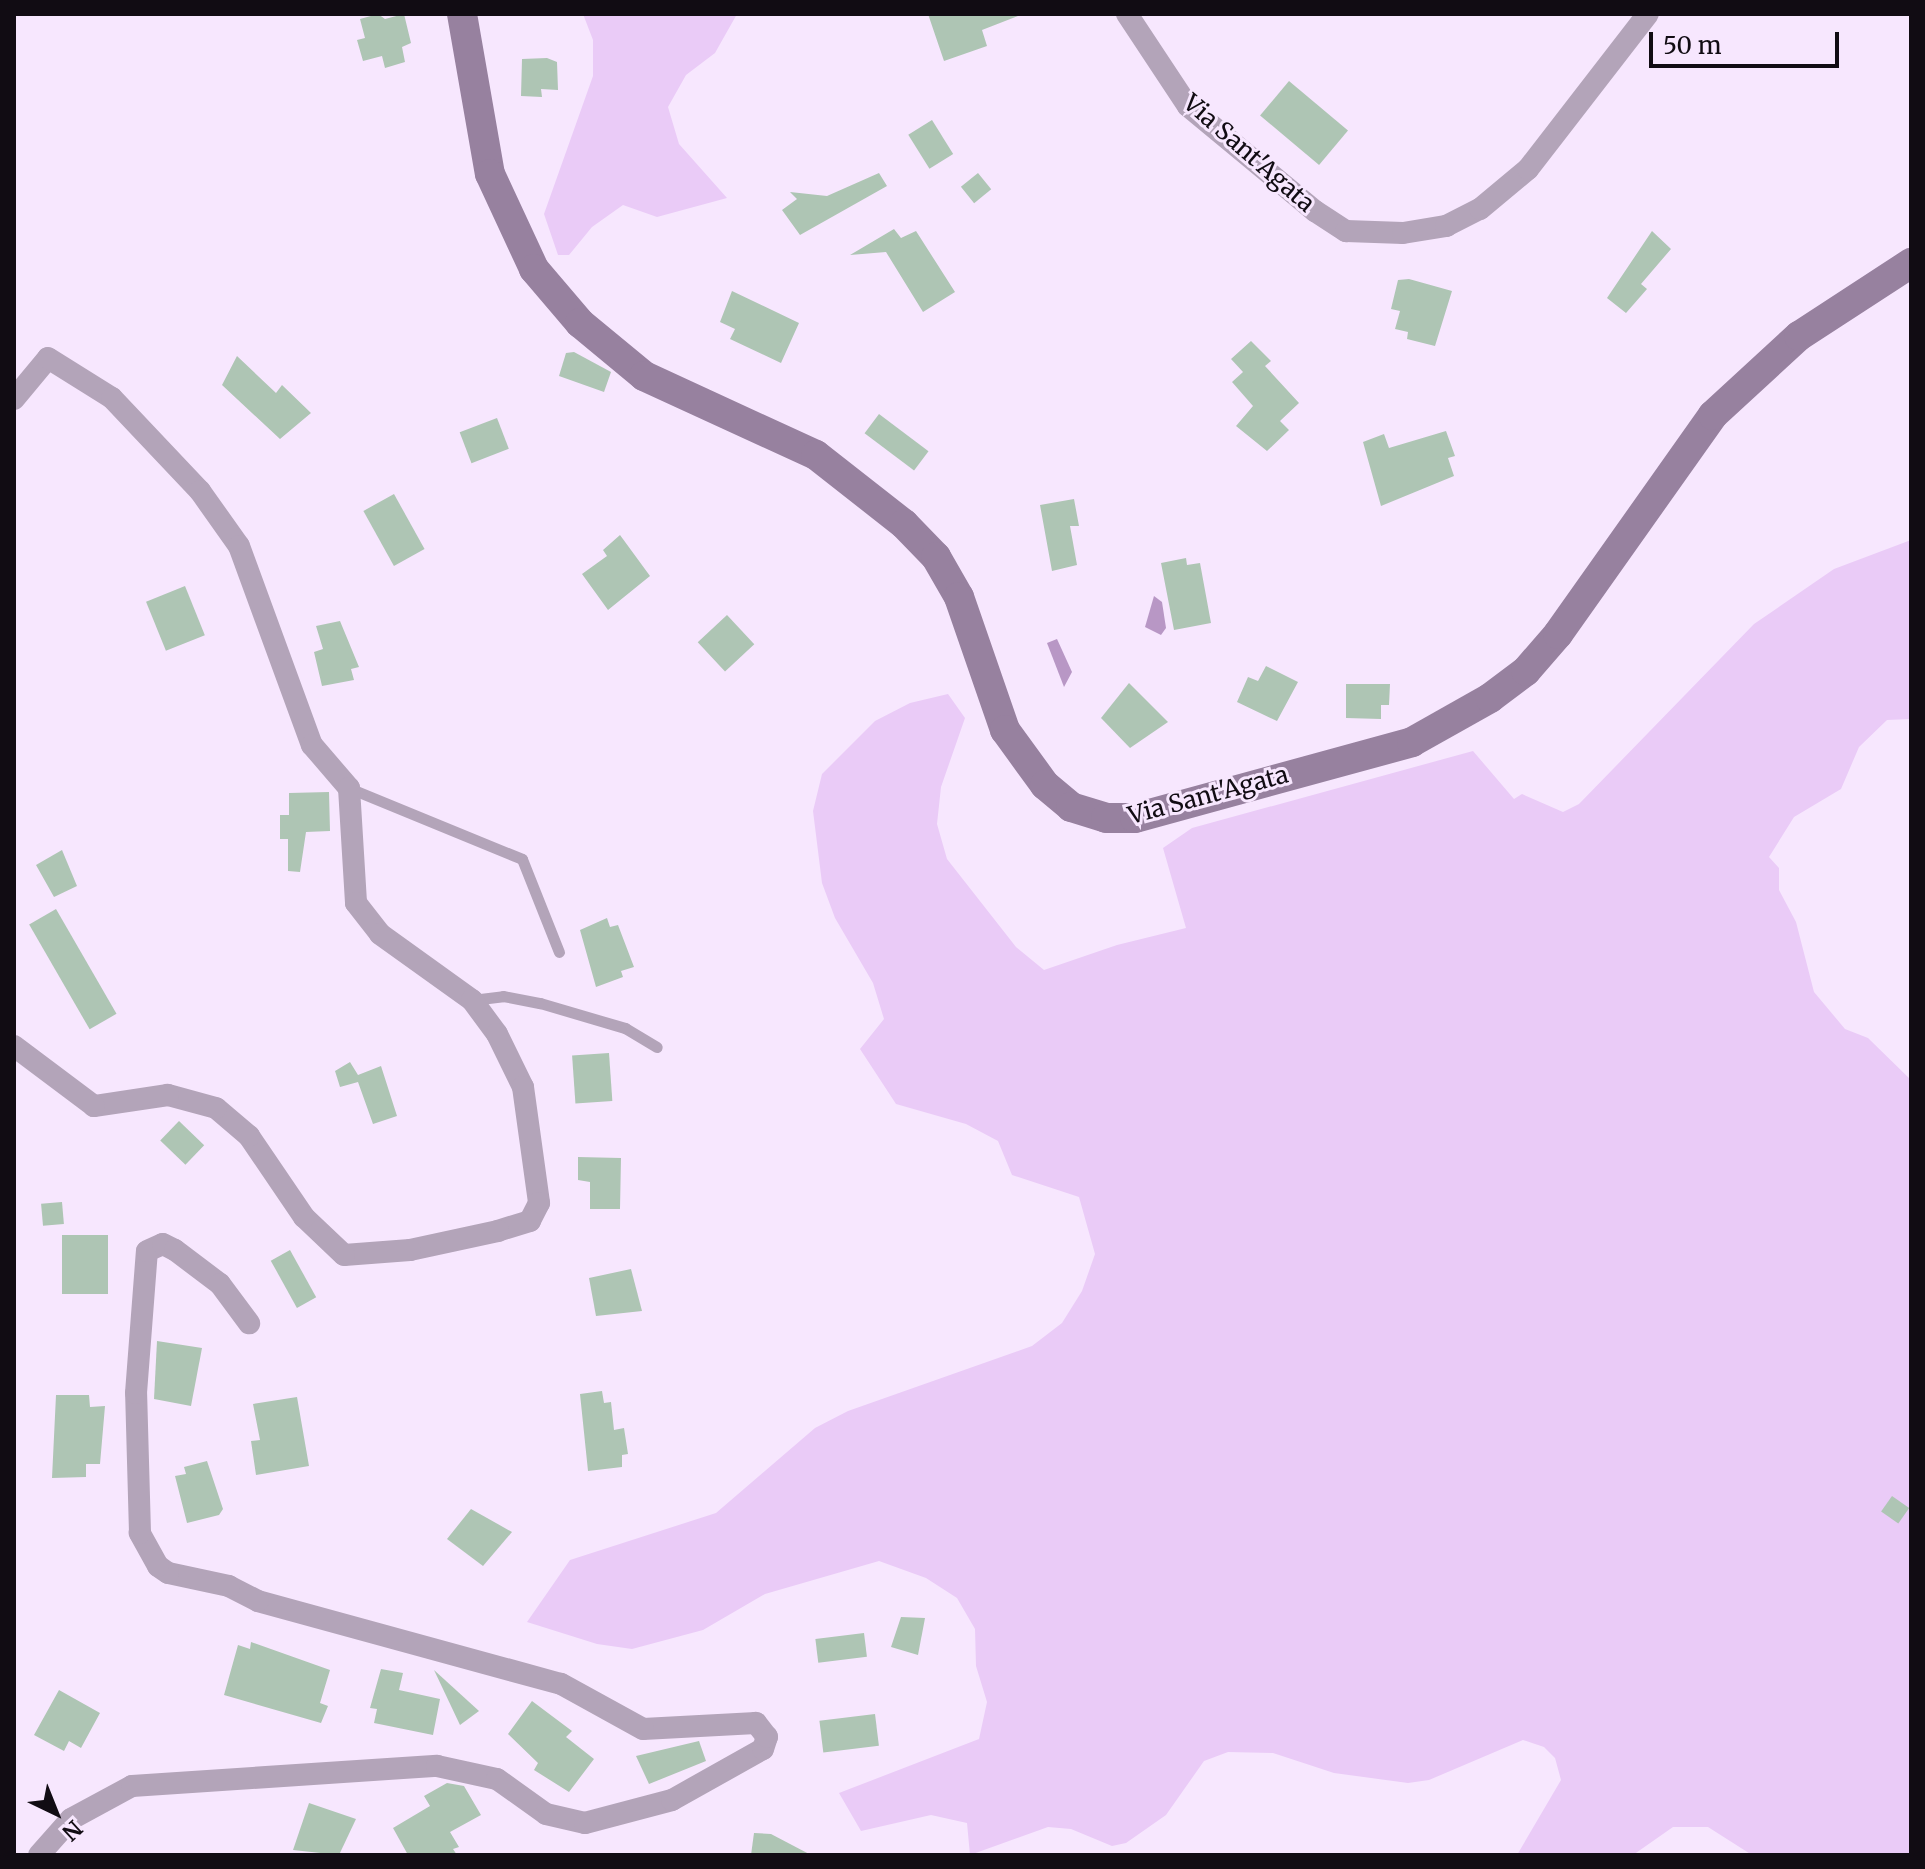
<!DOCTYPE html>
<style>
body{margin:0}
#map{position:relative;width:1925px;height:1869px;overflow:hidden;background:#f7e7fe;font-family:Merriweather,serif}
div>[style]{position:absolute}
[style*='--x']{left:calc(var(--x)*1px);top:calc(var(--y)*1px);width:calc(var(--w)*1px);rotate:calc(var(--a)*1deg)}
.green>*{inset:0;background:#eacbf7}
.water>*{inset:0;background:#b897c5}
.building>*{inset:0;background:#aec5b4;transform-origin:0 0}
.lane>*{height:11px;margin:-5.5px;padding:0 5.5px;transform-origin:5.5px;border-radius:5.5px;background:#b3a4b9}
.street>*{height:22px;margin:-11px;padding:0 11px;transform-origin:11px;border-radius:11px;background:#b3a4b9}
.secondary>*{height:30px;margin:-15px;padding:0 15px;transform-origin:15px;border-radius:15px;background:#97819f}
span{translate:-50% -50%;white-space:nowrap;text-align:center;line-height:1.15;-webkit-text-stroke:6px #f7e7fe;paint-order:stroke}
.street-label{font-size:24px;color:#110c13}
.frame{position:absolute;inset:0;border:16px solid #110c13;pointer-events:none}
.north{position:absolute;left:16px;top:1773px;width:80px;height:80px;-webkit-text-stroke:6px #f7e7fe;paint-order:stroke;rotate:137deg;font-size:22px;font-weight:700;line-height:32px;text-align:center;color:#110c13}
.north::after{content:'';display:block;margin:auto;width:28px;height:36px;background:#110c13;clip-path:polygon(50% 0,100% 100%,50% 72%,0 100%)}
.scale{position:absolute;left:1649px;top:32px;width:190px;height:36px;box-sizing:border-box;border:4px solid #110c13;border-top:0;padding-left:10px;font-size:24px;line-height:28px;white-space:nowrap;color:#110c13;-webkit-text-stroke:6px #f7e7fe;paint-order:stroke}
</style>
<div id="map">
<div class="green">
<div style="clip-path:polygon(583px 14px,737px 14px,715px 53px,686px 75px,668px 107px,679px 144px,727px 198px,657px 217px,623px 205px,592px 227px,569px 255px,558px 255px,544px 214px,593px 76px,593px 40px)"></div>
<div style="clip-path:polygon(1911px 540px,1911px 719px,1887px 720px,1859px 747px,1841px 789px,1794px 817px,1769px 857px,1779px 868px,1779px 890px,1796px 922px,1814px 992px,1845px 1029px,1868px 1038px,1911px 1080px,1911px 1855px,1752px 1855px,1708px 1827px,1673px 1827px,1633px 1855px,1517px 1855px,1561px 1780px,1555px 1758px,1544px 1747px,1523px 1740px,1429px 1780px,1408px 1783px,1334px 1773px,1273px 1753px,1228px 1752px,1204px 1761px,1166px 1815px,1126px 1843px,1112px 1846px,1071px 1829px,1048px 1827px,970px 1855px,967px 1823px,931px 1815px,861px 1831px,839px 1793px,979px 1739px,987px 1702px,976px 1666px,975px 1629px,957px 1598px,926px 1578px,879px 1561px,765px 1594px,703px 1630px,632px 1649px,597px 1644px,527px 1622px,570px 1560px,716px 1513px,815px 1428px,848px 1411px,1032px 1346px,1062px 1323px,1082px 1291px,1095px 1254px,1079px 1197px,1012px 1175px,998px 1141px,966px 1124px,896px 1104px,860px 1049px,884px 1019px,873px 983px,835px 918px,822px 883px,813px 811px,822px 774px,875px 721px,910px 703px,948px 694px,965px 718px,941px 787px,937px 824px,947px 859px,1016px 947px,1044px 970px,1117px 945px,1186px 928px,1163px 848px,1192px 828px,1473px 751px,1514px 799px,1522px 794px,1563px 812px,1579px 804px,1754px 624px,1834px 569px)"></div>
</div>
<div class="water">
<div style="clip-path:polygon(1154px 596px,1162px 602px,1166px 628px,1161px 635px,1145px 627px)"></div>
<div style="clip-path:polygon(1057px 639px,1072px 672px,1064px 687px,1047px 643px)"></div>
</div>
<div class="building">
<div style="clip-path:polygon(378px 14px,385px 19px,404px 14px,411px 43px,402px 47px,405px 62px,385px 68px,382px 56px,363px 61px,357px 40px,365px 38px,360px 19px)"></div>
<div style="clip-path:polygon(928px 14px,1017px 14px,1018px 16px,982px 30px,987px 46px,944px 61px)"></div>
<div style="clip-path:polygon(547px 58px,557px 62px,558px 90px,541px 89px,542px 97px,521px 96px,522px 59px)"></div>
<div style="left:1289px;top:81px;width:77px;height:45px;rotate:40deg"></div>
<div style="left:932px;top:120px;width:40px;height:28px;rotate:58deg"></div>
<div style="clip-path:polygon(879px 173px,887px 186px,800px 235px,782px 210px,797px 199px,790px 192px,827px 196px)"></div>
<div style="left:978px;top:173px;width:21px;height:22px;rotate:51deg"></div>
<div style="clip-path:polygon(894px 229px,901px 238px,916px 231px,955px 292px,923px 312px,886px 252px,850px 255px)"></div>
<div style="clip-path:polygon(1652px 231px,1671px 249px,1641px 284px,1647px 289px,1626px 313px,1607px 298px)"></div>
<div style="clip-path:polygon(1409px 279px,1452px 291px,1435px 346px,1407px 339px,1408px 332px,1395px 329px,1400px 311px,1391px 309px,1398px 280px)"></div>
<div style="clip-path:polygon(732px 291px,799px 323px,781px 363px,730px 339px,735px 329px,720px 322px)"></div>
<div style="clip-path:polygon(1251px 341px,1271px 361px,1265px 366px,1299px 403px,1280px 421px,1289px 430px,1267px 451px,1236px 426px,1253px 406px,1232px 382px,1243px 372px,1231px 359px)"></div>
<div style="clip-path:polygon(574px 352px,611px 372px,604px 392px,559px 376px,566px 353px)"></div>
<div style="clip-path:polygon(237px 356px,276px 393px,282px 385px,311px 413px,280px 439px,222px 385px)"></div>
<div style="left:879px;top:414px;width:62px;height:24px;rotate:37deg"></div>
<div style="left:497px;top:418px;width:33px;height:40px;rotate:69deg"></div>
<div style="clip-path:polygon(1446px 431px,1455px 456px,1448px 458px,1454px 476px,1381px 506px,1363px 442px,1384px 434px,1389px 448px)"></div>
<div style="left:394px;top:494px;width:63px;height:35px;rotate:61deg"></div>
<div style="clip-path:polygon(1074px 499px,1079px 526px,1070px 526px,1077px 565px,1052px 571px,1040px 505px)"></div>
<div style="clip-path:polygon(620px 535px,650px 576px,608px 610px,582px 574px,607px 556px,603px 550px)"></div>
<div style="clip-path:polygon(1186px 558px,1187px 565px,1200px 563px,1211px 623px,1174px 630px,1161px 563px)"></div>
<div style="left:185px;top:586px;width:53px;height:42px;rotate:68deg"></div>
<div style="left:727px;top:615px;width:40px;height:40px;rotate:47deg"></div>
<div style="clip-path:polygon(340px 621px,359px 667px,351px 669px,354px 680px,322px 686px,314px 652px,323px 649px,316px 626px)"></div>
<div style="clip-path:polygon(1266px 666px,1298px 682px,1277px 721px,1237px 702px,1248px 677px,1258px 681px)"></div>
<div style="clip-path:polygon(1129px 683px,1168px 722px,1130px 748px,1101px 718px)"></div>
<div style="clip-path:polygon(1346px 684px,1390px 684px,1389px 705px,1381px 705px,1381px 719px,1346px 718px)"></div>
<div style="clip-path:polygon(329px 792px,330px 831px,306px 832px,300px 872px,288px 871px,288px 839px,280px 839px,280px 815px,289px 815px,289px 793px)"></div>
<div style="clip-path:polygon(62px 850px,77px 886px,54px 897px,36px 865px)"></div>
<div style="left:56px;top:909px;width:121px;height:31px;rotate:60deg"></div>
<div style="clip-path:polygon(607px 918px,610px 927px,618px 925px,634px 967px,621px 971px,623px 977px,596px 987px,580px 930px)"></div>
<div style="left:609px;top:1053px;width:48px;height:37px;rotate:86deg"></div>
<div style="clip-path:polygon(350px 1062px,358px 1075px,381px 1066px,397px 1116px,373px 1124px,358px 1082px,340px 1087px,335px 1071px)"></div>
<div style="left:179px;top:1121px;width:35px;height:27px;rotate:44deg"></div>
<div style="clip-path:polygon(578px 1157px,621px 1158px,620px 1209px,590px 1209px,590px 1182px,578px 1180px)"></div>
<div style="left:62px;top:1202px;width:22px;height:21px;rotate:85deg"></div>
<div style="left:62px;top:1235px;width:46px;height:59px"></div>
<div style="left:290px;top:1250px;width:54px;height:22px;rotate:61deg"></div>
<div style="clip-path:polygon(631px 1269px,642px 1311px,596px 1316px,589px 1278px)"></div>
<div style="clip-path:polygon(157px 1341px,202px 1348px,191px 1406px,154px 1399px)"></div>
<div style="clip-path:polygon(602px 1391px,604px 1403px,611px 1402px,614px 1430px,624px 1428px,628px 1454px,622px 1455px,622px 1467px,588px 1471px,580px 1394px)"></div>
<div style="clip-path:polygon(56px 1395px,89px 1395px,90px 1407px,105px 1406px,100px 1464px,86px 1464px,86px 1477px,52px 1478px)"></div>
<div style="clip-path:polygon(297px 1397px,309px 1466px,256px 1475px,251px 1441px,260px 1440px,253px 1404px)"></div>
<div style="clip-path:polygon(207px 1461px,223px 1509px,219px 1515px,187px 1523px,175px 1476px,186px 1474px,184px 1467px)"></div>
<div style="left:1892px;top:1496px;width:21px;height:19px;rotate:35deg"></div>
<div style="clip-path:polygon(471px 1509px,512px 1532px,483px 1566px,447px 1539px)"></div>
<div style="clip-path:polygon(901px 1617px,925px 1618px,918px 1655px,891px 1647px)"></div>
<div style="left:864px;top:1633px;width:24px;height:49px;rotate:83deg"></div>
<div style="clip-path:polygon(251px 1642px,330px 1670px,320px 1703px,328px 1706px,321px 1723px,224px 1695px,238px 1645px,250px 1649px)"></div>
<div style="clip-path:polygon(381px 1669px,403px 1673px,399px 1690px,440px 1699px,433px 1735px,374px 1723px,377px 1709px,370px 1708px)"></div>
<div style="clip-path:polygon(434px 1670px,479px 1711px,460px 1725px)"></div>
<div style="clip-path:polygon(59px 1690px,100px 1713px,81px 1748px,69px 1741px,64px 1751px,34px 1735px)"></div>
<div style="clip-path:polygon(532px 1701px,572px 1731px,566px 1737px,594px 1759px,569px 1792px,534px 1770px,538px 1763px,508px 1734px)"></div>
<div style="left:875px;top:1714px;width:32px;height:56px;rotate:83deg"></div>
<div style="clip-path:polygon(699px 1741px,706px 1761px,649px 1784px,636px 1756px)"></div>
<div style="clip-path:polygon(447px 1783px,464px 1786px,481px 1815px,450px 1832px,459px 1847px,453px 1849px,457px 1855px,408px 1855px,393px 1828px,430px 1806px,424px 1796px)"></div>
<div style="clip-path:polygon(309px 1803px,356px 1819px,339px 1855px,293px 1850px)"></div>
<div style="clip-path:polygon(754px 1833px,771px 1834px,811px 1855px,751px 1855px)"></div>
</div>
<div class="lane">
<div style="--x:349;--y:788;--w:187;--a:22.3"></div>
<div style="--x:522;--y:859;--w:100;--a:68.3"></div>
<div style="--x:472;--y:1000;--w:31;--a:-7"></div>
<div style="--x:503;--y:996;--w:38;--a:11"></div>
<div style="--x:540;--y:1003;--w:89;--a:16.4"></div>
<div style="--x:625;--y:1028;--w:37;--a:31"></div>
</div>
<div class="street">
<div style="--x:1127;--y:14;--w:110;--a:56.5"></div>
<div style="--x:1188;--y:106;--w:165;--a:39.6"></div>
<div style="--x:1315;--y:211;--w:37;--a:33"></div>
<div style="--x:1346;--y:231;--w:57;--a:2"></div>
<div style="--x:1403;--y:233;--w:44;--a:-9.2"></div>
<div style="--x:1446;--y:226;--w:38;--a:-27"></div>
<div style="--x:1480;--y:209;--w:62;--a:-39.8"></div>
<div style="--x:1528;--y:169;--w:196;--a:-52.3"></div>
<div style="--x:14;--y:399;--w:53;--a:-50.3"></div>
<div style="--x:48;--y:358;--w:75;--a:32"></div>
<div style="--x:112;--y:398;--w:128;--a:46.6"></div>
<div style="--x:200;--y:491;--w:67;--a:54.7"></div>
<div style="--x:239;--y:546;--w:212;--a:69.9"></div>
<div style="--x:312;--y:745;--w:57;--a:49.3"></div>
<div style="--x:349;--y:788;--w:115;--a:86.5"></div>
<div style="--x:356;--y:903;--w:39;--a:52"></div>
<div style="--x:380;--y:934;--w:113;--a:35.7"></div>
<div style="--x:472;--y:1000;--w:42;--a:53.7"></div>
<div style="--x:497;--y:1034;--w:59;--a:63.9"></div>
<div style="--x:523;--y:1087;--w:117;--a:82.1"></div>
<div style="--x:539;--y:1203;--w:20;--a:117"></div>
<div style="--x:530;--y:1221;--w:34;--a:163"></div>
<div style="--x:498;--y:1231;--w:90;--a:167.8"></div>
<div style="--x:410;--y:1250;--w:66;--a:175.7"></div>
<div style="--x:344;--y:1255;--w:55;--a:-136.5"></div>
<div style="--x:304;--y:1217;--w:98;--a:-124.2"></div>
<div style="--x:249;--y:1136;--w:43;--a:-139.7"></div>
<div style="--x:216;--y:1108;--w:50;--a:-164.8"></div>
<div style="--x:168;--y:1095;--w:75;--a:171.5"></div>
<div style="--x:94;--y:1106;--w:100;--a:-143.1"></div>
<div style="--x:39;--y:1855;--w:48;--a:-48.4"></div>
<div style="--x:71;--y:1819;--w:69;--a:-28.4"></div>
<div style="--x:132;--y:1786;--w:306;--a:-3.8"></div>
<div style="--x:437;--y:1766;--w:61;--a:12.2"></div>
<div style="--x:497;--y:1779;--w:60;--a:35.5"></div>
<div style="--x:546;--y:1814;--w:40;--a:13"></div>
<div style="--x:585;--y:1823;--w:90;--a:-14.8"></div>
<div style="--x:672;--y:1800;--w:104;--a:-29.3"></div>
<div style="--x:763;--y:1749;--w:13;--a:-72"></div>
<div style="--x:767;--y:1737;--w:18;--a:-128"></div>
<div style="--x:756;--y:1723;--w:113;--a:177"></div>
<div style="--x:643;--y:1729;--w:94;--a:-151.2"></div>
<div style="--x:561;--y:1684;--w:314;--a:-164.7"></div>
<div style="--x:258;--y:1601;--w:33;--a:-153"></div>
<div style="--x:229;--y:1586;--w:62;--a:-168"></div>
<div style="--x:168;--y:1573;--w:12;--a:-145"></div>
<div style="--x:158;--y:1566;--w:38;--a:-119"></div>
<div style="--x:140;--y:1533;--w:140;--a:-91.6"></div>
<div style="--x:136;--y:1393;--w:142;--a:-85.6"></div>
<div style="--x:147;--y:1251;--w:17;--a:-24"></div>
<div style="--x:163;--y:1244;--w:13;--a:27"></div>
<div style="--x:175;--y:1250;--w:56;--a:37.1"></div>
<div style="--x:220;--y:1284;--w:49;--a:53.4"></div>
</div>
<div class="secondary">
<div style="--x:462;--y:14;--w:162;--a:80.1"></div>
<div style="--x:490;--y:174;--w:105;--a:65.1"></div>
<div style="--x:534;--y:269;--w:71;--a:49.6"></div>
<div style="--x:580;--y:323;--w:83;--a:39.6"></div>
<div style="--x:644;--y:376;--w:189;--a:24.7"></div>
<div style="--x:816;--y:455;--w:112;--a:38.1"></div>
<div style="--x:904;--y:524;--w:46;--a:45.9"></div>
<div style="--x:936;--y:557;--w:46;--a:60.1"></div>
<div style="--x:959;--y:597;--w:141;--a:70.9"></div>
<div style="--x:1005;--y:730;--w:68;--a:54"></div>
<div style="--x:1045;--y:785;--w:34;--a:40"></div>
<div style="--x:1071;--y:807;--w:37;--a:17"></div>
<div style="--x:1106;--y:818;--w:29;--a:0"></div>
<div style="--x:1135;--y:818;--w:287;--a:-15.3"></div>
<div style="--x:1412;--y:742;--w:90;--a:-29.4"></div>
<div style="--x:1490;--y:698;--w:45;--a:-36.9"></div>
<div style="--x:1526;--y:671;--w:49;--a:-49.1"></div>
<div style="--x:1558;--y:634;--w:268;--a:-54.7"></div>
<div style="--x:1713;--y:415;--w:117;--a:-42.6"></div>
<div style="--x:1799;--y:336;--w:134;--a:-33.1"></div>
</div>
<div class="street-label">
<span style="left:1249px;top:153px;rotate:41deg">Via Sant'Agata</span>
<span style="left:1208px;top:795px;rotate:-15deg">Via Sant'Agata</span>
</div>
<div class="frame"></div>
<div class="north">N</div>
<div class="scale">50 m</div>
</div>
